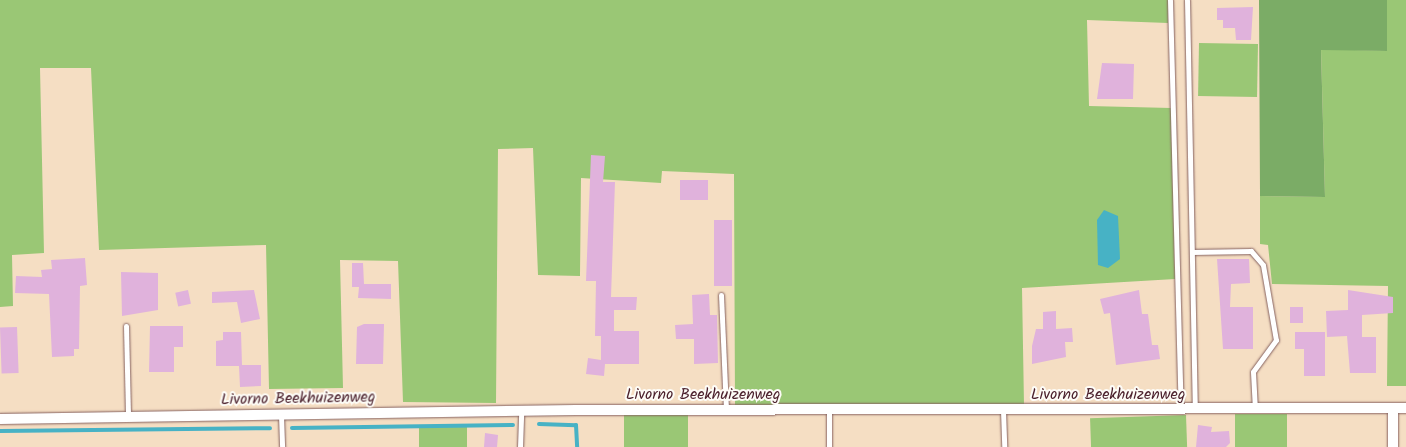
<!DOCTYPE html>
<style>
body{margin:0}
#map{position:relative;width:1406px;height:447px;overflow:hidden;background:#f5dec3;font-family:Kalam,sans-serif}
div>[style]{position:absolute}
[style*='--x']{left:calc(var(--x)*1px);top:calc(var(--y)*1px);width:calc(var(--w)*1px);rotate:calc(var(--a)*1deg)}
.green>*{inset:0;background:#9ac775;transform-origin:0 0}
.forest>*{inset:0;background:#7bac66}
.water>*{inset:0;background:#47b2c5}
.stream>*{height:4px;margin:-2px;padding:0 2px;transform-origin:2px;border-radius:2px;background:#47b2c5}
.building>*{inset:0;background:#e0b2dc;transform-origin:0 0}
.roads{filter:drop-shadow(0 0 1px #866260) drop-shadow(0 0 1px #866260)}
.service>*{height:5px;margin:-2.5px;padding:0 2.5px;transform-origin:2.5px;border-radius:2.5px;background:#fff}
.minor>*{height:10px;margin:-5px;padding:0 5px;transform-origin:5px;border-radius:5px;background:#fff}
span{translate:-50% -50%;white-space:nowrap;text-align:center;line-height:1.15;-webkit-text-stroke:4px #fdfcf7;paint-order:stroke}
.street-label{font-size:16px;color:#4a1f2b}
</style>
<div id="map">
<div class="green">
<div style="clip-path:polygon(0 0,1168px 0,1168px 23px,1087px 20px,1089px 106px,1171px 108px,1175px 279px,1022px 288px,1024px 405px,735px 406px,734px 174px,662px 171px,661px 183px,581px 178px,580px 276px,538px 275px,533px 148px,498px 149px,496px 403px,403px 402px,398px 261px,340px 260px,343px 388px,269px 389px,266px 245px,99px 250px,91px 68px,40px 68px,44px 253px,12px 255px,13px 306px,0 307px)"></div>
<div style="clip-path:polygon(1386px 0,1406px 0,1406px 386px,1387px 386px,1388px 286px,1272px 284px,1268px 245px,1260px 244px,1260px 196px,1325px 197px,1321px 49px,1387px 51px)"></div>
<div style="left:1199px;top:43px;width:59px;height:53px;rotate:1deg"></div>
<div style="left:1235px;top:414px;width:52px;height:33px"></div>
<div style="left:688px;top:415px;width:32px;height:64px;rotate:90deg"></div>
<div style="left:1186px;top:415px;width:32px;height:96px;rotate:88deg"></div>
<div style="left:467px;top:426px;width:21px;height:48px;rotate:90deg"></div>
</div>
<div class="forest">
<div style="clip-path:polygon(1259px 0,1387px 0,1387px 51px,1321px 50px,1325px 197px,1260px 196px)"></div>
</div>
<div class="water">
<div style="clip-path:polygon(1104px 210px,1118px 216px,1120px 259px,1108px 268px,1098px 265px,1097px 220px)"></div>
</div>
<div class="stream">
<div style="--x:539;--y:424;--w:37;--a:2"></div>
<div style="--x:576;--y:425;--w:22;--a:87"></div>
<div style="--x:292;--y:428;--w:221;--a:-0.8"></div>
<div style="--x:0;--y:431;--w:270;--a:-0.6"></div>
</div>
<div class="building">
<div style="clip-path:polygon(1253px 7px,1251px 40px,1236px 40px,1235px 28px,1223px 28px,1223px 20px,1217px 20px,1217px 8px)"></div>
<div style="clip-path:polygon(1102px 63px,1134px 64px,1133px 99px,1097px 99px)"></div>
<div style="clip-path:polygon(591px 155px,605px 156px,603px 182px,615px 182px,611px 297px,637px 297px,636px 310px,614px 310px,614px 331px,639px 331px,639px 364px,605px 364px,604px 376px,586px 374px,588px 358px,601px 360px,601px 336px,595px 336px,596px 281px,586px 281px)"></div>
<div style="left:680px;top:180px;width:28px;height:20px"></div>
<div style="left:714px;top:220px;width:18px;height:66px"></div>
<div style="clip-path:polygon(85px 258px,87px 285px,80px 286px,79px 349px,74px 349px,74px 356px,52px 357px,49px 294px,15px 293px,16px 276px,42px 277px,41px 270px,52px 269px,51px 260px)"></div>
<div style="clip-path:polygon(1217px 259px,1249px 259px,1250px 283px,1231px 284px,1230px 307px,1253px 307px,1253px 349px,1223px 349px)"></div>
<div style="clip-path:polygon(352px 263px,363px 263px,364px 284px,391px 284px,391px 299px,358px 298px,359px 287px,352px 287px)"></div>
<div style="clip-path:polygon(121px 272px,158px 273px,158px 310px,122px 316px)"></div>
<div style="left:188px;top:290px;width:14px;height:13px;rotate:78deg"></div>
<div style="clip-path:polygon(254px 290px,260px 319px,241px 323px,237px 302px,212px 303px,212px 292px)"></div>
<div style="clip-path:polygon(1139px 290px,1142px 314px,1148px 314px,1152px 345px,1158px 345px,1160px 359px,1116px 365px,1110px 313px,1104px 314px,1100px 299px)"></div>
<div style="clip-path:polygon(1348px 290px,1393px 297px,1393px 313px,1362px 315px,1362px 337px,1376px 337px,1376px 373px,1350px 373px,1347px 336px,1327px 337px,1326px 311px,1348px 310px)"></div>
<div style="clip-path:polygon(709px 294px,710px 315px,717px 315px,718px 363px,694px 364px,694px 339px,676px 339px,675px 325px,693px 324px,692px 295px)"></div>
<div style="left:1303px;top:307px;width:16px;height:13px;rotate:90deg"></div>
<div style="clip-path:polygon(1056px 311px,1056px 329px,1072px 328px,1073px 342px,1065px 342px,1066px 357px,1032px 364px,1032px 346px,1036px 329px,1043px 329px,1043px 312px)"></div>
<div style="clip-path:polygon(364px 324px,384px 324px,383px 364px,356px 364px,357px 327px)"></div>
<div style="clip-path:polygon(150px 326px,183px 326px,183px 347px,174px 347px,174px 372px,149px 372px)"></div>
<div style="left:17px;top:327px;width:46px;height:17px;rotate:88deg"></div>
<div style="clip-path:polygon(223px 332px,241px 332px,242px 365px,261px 365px,261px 386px,240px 387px,239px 366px,216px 366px,216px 341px,223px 340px)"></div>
<div style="clip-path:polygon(1295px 332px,1325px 332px,1325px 376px,1304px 376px,1304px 349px,1295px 349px)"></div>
<div style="clip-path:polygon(1198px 425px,1212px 427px,1211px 432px,1229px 431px,1230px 443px,1226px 447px,1196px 447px)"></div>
<div style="clip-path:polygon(485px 433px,498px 435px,497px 447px,484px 447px)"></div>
</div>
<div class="roads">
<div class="service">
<div style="--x:1170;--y:0;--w:409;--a:88.5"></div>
<div style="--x:1187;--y:0;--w:409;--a:88.9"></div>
<div style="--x:1192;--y:252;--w:59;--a:-1"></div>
<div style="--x:1251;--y:251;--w:18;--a:49"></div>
<div style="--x:1263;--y:265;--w:76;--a:80.2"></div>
<div style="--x:1276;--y:340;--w:39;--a:126"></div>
<div style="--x:1253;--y:372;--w:37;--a:87"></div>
<div style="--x:721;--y:295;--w:115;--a:87.5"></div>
<div style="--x:126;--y:326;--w:91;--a:88.7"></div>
<div style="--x:1003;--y:410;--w:37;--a:88"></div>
<div style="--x:829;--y:411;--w:36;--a:90"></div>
<div style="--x:281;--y:415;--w:32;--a:88"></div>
<div style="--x:520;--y:447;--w:36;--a:-88"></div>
</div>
<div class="minor">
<div style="--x:1393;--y:408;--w:39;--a:90"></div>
<div style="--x:0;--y:419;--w:576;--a:-0.9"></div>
<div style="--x:576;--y:410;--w:830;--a:-0.14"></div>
</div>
</div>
<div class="street-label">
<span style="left:703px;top:395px">Livorno Beekhuizenweg</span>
<span style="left:1108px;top:395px">Livorno Beekhuizenweg</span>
<span style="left:298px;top:399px;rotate:-1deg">Livorno Beekhuizenweg</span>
</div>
</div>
